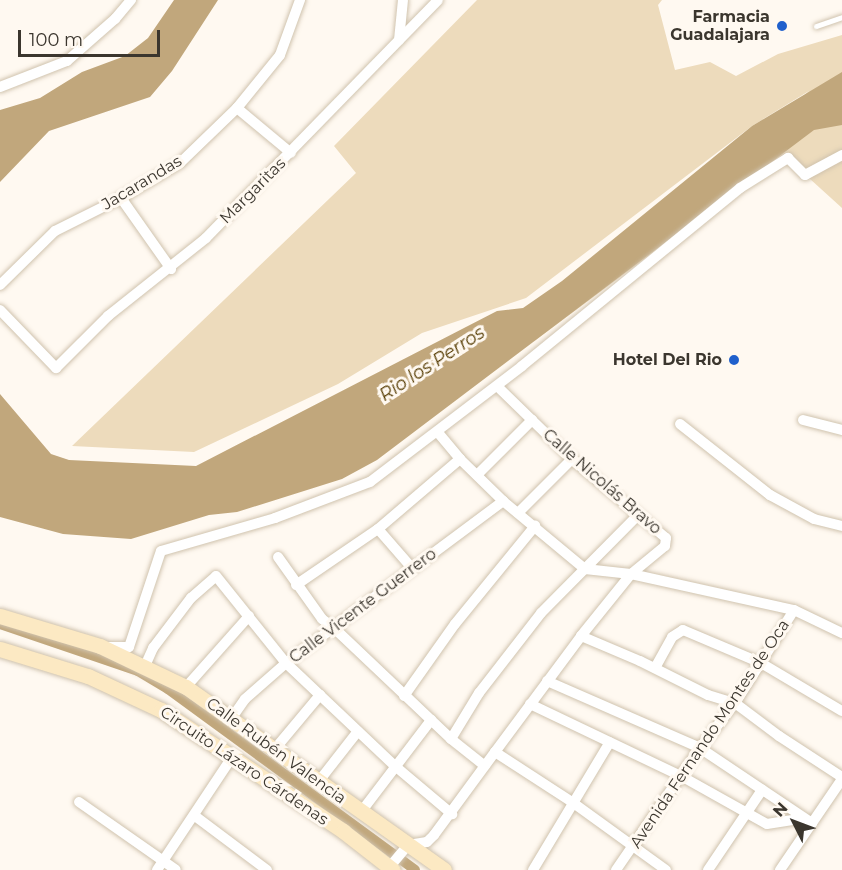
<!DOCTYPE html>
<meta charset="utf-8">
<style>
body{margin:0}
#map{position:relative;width:842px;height:870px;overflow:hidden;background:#fff9f1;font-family:Montserrat,sans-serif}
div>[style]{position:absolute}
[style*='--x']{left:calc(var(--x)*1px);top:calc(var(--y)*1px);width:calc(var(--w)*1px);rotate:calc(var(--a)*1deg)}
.green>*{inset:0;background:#eddbbc}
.water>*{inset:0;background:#c1a77c}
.canal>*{height:10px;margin:-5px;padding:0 5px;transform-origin:5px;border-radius:5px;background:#c1a77c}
.roads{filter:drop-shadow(0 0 2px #d0c3ae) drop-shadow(0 0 2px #d0c3ae)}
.lane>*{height:5px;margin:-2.5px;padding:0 2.5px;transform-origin:2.5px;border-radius:2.5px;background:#fff}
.street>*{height:10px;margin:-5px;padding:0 5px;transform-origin:5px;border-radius:5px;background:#fff}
.secondary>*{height:15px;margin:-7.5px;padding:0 7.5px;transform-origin:7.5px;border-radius:7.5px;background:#fce9c3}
.dots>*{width:16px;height:16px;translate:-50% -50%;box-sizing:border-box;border:3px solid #fff9f1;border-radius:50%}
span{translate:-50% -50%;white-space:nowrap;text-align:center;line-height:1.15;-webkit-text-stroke:6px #fff9f1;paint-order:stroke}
.poi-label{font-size:16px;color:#3b362e;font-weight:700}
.right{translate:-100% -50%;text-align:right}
.street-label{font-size:16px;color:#3b362e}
.water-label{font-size:18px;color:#583e05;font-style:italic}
.north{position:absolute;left:764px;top:792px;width:60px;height:60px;-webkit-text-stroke:4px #fff9f1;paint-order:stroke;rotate:312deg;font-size:16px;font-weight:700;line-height:24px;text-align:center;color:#3b362e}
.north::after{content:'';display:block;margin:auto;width:21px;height:27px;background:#3b362e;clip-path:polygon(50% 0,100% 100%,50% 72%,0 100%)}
.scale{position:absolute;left:18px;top:30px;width:142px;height:27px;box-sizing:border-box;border:3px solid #3b362e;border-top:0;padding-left:8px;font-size:18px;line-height:21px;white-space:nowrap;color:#3b362e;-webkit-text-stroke:4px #fff9f1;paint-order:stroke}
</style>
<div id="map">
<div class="green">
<div style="clip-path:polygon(477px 0,662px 0,658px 5px,675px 70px,710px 62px,736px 76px,778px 54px,842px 35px,842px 208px,788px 159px,740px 188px,533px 342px,809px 91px,752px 126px,526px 298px,422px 333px,338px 384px,194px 452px,72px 446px,356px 173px,334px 146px)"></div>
</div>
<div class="water">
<div style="clip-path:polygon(174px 0,218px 0,172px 71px,150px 97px,49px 131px,0 182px,0 110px,40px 98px,82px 72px,125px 56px,148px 38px)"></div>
<div style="clip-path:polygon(842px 72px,842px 125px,814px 130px,377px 460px,342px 479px,237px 512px,209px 515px,131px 539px,63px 534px,0 517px,0 394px,51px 454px,69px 460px,196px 466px,497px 311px,523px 308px,562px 281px,752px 126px)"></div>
</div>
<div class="canal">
<div style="--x:0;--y:624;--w:146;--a:18.8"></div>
<div style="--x:138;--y:671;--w:35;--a:31"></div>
<div style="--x:168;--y:689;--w:306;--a:36.2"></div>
</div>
<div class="roads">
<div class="lane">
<div style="--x:816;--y:26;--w:28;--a:-19"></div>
</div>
<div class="street">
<div style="--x:399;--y:40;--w:40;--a:-84.3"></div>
<div style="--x:0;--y:87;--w:72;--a:-21.2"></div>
<div style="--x:67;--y:61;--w:64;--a:-41.2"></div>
<div style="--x:115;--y:19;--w:25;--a:-50"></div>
<div style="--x:237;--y:108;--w:70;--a:39.8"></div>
<div style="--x:121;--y:198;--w:87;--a:54.8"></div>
<div style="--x:0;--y:285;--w:77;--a:-44.5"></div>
<div style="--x:55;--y:231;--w:74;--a:-26.6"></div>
<div style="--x:121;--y:198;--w:69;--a:-30.7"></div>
<div style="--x:180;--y:163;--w:79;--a:-44"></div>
<div style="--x:237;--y:108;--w:68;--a:-50.9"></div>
<div style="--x:280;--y:55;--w:59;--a:-70"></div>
<div style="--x:0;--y:310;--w:81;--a:46"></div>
<div style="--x:56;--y:368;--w:74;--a:-45"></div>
<div style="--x:108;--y:316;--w:125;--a:-38.5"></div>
<div style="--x:206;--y:238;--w:332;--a:-45.7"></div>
<div style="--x:803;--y:420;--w:40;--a:14.4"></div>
<div style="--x:680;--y:424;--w:115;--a:38.3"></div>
<div style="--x:770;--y:495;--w:50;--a:28.6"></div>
<div style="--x:814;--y:519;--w:29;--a:14"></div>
<div style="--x:440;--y:435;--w:31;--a:50"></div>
<div style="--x:477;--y:475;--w:78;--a:-45"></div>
<div style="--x:518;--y:513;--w:76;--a:-45"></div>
<div style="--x:378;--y:529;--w:52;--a:48.9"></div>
<div style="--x:278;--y:557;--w:76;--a:54.6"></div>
<div style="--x:322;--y:619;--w:14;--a:36"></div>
<div style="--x:333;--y:627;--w:163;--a:43.5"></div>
<div style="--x:451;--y:739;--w:43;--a:38.5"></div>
<div style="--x:296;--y:585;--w:99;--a:-34.3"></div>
<div style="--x:378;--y:529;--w:108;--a:-40.5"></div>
<div style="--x:460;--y:459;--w:60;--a:44.3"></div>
<div style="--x:503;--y:501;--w:107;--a:39.7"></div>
<div style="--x:585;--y:569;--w:46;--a:6.2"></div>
<div style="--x:631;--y:574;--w:44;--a:-39.5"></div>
<div style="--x:665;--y:546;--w:8;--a:-83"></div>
<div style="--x:666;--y:538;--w:123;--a:-140"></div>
<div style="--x:572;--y:459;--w:100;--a:-135.8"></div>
<div style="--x:581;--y:636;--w:64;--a:23"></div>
<div style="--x:640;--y:661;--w:76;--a:26.6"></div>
<div style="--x:708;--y:695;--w:28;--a:17"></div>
<div style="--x:735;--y:703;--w:55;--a:36.9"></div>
<div style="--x:779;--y:736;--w:75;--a:33.1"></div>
<div style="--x:107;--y:647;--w:22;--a:0"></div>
<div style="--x:129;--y:647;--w:101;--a:-71.6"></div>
<div style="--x:161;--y:551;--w:119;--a:-16.1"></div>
<div style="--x:275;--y:518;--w:102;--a:-20.8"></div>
<div style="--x:370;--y:482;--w:191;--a:-37.3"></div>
<div style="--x:522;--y:366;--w:281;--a:-39.2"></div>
<div style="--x:740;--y:188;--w:57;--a:-32"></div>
<div style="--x:788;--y:158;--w:24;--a:45"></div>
<div style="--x:805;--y:175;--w:42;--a:-28.4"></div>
<div style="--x:145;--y:666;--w:20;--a:-66"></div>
<div style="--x:153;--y:648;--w:63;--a:-52.8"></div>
<div style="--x:191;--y:598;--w:33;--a:-41"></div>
<div style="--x:216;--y:576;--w:112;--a:51.2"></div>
<div style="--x:286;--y:663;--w:150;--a:43.4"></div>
<div style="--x:395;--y:766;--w:75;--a:40.1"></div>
<div style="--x:655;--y:668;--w:35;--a:-61"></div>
<div style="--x:672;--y:637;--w:13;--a:-32"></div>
<div style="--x:683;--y:630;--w:85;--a:22.9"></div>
<div style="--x:761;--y:663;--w:94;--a:30.7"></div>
<div style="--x:547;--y:681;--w:167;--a:23.6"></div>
<div style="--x:700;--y:748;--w:135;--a:33.8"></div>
<div style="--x:186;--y:687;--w:95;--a:-48.4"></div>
<div style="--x:404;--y:696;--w:88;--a:-54.7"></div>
<div style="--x:455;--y:624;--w:127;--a:-50.8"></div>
<div style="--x:530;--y:704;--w:167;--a:25.5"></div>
<div style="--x:681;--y:776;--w:98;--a:29.2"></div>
<div style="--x:767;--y:824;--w:37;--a:-9"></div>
<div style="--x:231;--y:719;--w:24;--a:-55"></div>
<div style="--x:245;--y:699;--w:55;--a:-41.3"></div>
<div style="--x:286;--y:663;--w:271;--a:-36.7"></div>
<div style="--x:451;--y:739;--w:54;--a:-58.7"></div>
<div style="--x:479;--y:693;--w:101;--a:-52.2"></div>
<div style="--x:541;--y:613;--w:138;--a:-45.3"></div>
<div style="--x:274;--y:750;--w:72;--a:-50.1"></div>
<div style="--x:495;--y:752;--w:144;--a:-53.4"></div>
<div style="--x:581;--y:636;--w:80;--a:-51.1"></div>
<div style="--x:631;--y:574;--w:167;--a:12.5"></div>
<div style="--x:794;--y:610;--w:53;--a:25.6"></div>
<div style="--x:319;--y:781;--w:63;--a:-52"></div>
<div style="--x:79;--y:802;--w:118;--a:35"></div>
<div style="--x:361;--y:812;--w:116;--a:-52.7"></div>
<div style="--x:195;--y:816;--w:90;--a:36.9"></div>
<div style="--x:157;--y:870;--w:136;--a:-56.4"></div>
<div style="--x:387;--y:870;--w:33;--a:-50"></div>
<div style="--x:408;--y:845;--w:19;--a:-9"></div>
<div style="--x:427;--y:842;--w:10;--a:-45"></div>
<div style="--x:434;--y:835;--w:103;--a:-53.7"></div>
<div style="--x:495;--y:752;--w:92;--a:33"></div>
<div style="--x:572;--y:802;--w:116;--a:35.9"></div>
<div style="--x:533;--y:870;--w:149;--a:-59"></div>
<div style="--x:616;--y:870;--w:148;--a:-55.5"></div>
<div style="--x:700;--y:748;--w:57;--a:-52.1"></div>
<div style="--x:735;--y:703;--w:110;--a:-57.6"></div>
<div style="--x:708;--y:870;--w:97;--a:-56"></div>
<div style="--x:780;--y:870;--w:110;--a:-55.7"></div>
</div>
<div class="secondary">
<div style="--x:0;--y:616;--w:104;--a:16.7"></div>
<div style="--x:100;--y:646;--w:95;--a:25.5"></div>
<div style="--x:186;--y:687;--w:316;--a:35.3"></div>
<div style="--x:0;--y:649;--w:92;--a:17.1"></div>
<div style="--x:88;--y:676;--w:81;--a:25"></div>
<div style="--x:161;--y:710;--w:219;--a:33.6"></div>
<div style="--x:343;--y:831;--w:63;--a:38"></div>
</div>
</div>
<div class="dots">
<div style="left:782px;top:26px;background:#2060cc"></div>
<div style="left:734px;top:360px;background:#2060cc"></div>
</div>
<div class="poi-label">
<span class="right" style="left:770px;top:26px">Farmacia<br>Guadalajara</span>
<span class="right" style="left:722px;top:360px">Hotel Del Rio</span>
</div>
<div class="street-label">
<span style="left:142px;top:183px;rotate:-31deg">Jacarandas</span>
<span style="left:253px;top:191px;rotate:-45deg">Margaritas</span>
<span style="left:602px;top:482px;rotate:41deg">Calle Nicolás Bravo</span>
<span style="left:363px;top:606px;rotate:-37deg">Calle Vicente Guerrero</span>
<span style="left:710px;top:734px;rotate:-56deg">Avenida Fernando Montes de Oca</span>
<span style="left:276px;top:751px;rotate:36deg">Calle Rubén Valencia</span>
<span style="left:244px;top:766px;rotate:34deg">Circuito Lázaro Cárdenas</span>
</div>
<div class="water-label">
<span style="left:432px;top:364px;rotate:-33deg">Rio los Perros</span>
</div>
<div class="north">N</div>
<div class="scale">100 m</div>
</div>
